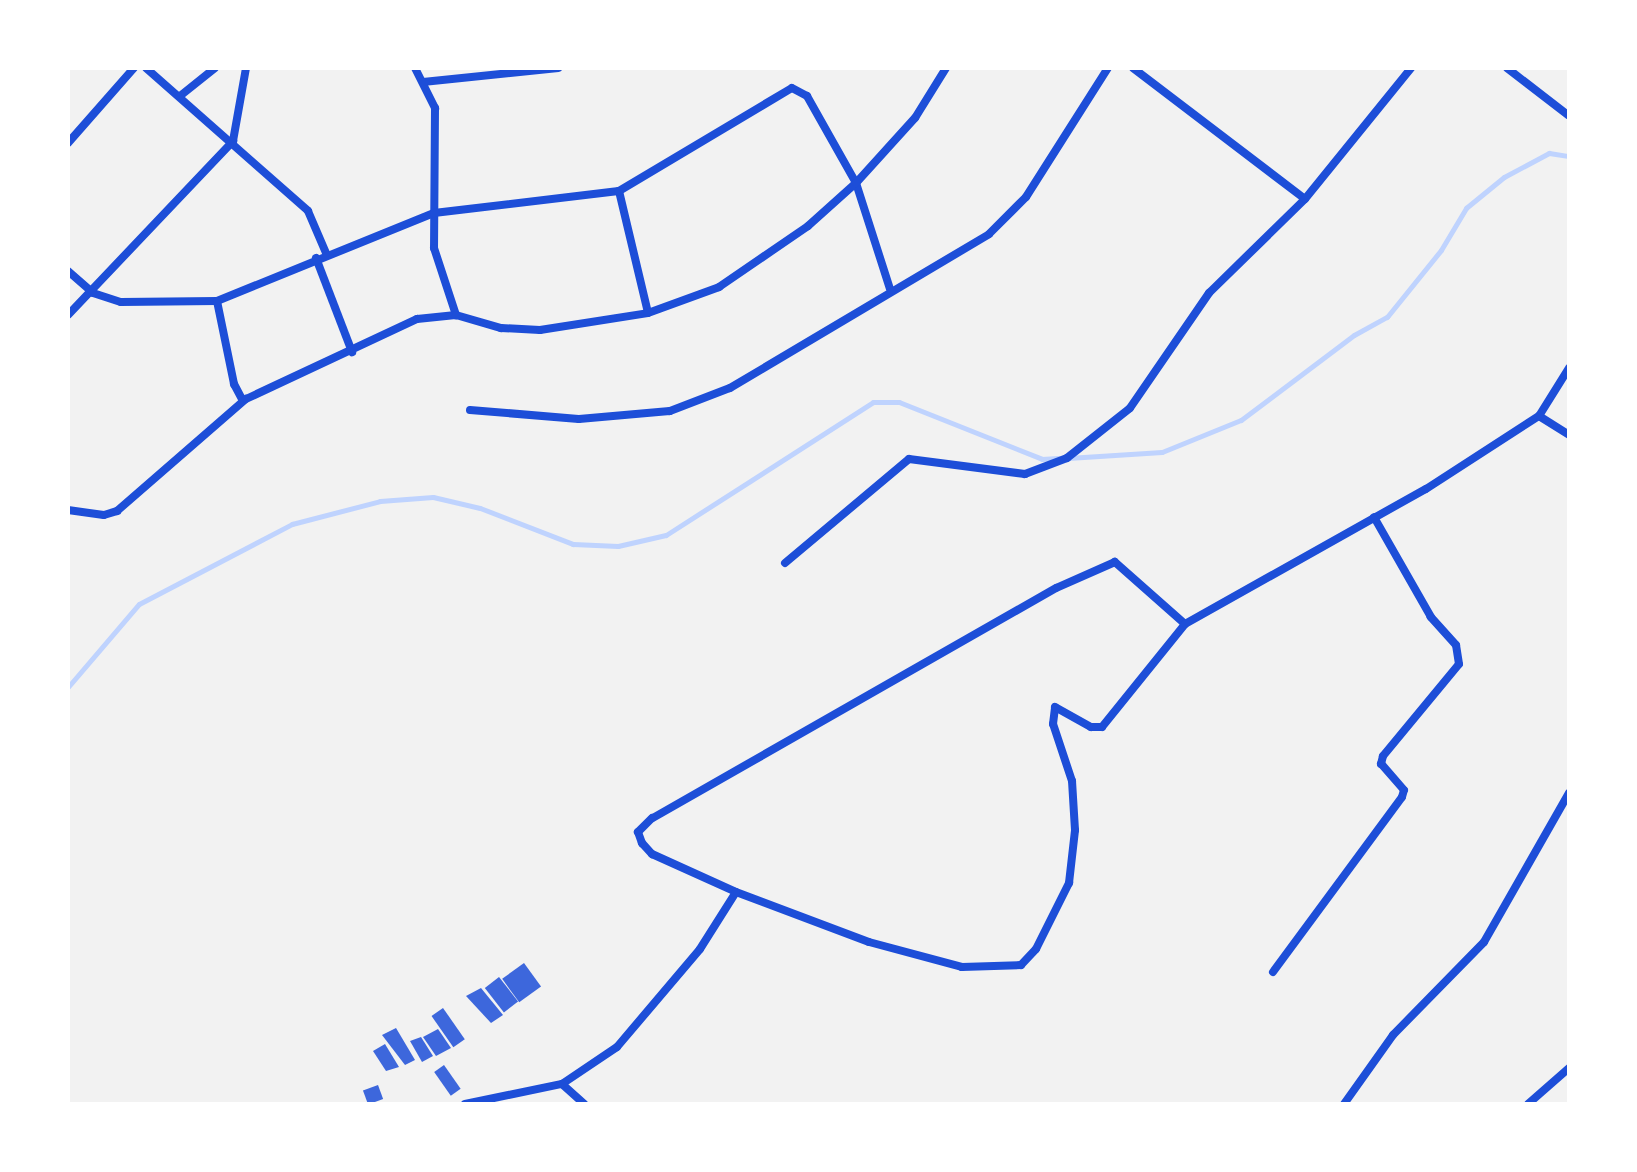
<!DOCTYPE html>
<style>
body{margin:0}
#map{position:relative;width:1637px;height:1172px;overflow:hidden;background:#f2f2f2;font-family:Ubuntu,sans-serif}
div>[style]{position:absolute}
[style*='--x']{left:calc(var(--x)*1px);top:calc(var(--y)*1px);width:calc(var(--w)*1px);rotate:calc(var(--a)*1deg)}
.stream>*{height:5px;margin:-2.5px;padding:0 2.5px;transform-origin:2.5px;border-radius:2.5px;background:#bfd3fe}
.building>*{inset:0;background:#3d67dc;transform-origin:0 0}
.minor>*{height:8px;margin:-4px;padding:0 4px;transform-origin:4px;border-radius:4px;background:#1d4ed8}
span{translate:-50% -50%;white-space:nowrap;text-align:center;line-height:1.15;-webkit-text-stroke:7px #fff;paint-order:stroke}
.frame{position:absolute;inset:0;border:70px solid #fff;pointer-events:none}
</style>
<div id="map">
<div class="stream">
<div style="--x:1068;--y:458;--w:94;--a:-3.7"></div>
<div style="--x:1162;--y:452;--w:85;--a:-22.1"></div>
<div style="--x:1241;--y:420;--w:141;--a:-37"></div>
<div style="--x:1354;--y:335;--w:38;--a:-29"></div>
<div style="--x:1387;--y:317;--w:86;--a:-51.1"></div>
<div style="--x:1441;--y:250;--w:49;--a:-59.2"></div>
<div style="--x:1466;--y:208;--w:49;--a:-39.2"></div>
<div style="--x:1504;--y:177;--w:51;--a:-28.1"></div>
<div style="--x:1549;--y:153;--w:20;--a:9"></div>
<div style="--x:68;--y:687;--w:109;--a:-49.5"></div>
<div style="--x:139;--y:604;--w:173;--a:-27.6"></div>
<div style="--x:292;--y:524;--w:91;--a:-14.6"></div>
<div style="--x:380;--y:501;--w:53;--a:-4.3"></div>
<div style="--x:433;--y:497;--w:48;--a:13.2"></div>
<div style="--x:480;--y:508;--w:100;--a:21.2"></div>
<div style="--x:573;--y:544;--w:45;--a:2.5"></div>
<div style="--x:618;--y:546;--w:49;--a:-12.9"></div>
<div style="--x:666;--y:535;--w:246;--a:-32.7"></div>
<div style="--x:873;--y:402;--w:26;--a:0"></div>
<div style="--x:899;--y:402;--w:154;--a:21.7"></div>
<div style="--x:1042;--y:459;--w:16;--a:-4"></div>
</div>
<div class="building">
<div style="left:524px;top:963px;width:29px;height:27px;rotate:54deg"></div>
<div style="left:499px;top:977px;width:31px;height:18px;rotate:52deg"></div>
<div style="clip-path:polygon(481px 988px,503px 1015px,491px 1023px,466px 996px)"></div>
<div style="left:443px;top:1008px;width:38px;height:14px;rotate:55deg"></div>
<div style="clip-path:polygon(396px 1028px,415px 1060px,405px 1065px,382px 1035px)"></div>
<div style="clip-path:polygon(438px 1029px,451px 1048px,436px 1056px,423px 1037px)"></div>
<div style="clip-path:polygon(421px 1037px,433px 1056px,422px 1062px,410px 1041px)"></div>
<div style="clip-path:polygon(385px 1044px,399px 1067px,386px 1071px,373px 1051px)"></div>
<div style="left:444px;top:1065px;width:29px;height:12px;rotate:55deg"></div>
<div style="left:378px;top:1085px;width:15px;height:16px;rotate:70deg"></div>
</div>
<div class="minor">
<div style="--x:146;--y:68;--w:216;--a:41.4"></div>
<div style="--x:308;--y:211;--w:46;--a:66.8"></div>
<div style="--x:415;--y:68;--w:45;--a:63.4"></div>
<div style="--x:435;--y:108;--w:140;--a:90.4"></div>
<div style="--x:434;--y:248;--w:71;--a:71.8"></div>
<div style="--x:1133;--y:68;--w:216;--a:37.3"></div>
<div style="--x:1507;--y:68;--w:78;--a:37.7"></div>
<div style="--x:423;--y:82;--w:136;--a:-5.9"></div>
<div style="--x:180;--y:96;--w:45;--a:-38.7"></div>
<div style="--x:68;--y:143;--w:100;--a:-48.7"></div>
<div style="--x:619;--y:191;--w:125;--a:76.6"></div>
<div style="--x:316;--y:258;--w:101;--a:69"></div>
<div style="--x:68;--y:271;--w:33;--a:41"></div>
<div style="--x:93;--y:293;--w:29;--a:18"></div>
<div style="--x:121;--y:302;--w:96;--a:-0.6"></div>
<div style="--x:217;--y:301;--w:234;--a:-22.1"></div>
<div style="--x:434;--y:213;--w:186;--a:-6.8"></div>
<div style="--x:619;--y:191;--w:201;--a:-30.8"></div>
<div style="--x:792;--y:88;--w:17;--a:28"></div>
<div style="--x:807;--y:96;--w:100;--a:60.6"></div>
<div style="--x:856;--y:183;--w:111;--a:72.2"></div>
<div style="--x:217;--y:301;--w:85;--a:78.4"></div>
<div style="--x:234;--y:384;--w:19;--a:62"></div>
<div style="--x:68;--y:315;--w:240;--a:-46.5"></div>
<div style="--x:233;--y:141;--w:74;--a:-79.9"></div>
<div style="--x:470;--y:410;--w:109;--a:4.7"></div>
<div style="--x:579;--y:419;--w:91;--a:-5"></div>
<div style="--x:670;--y:411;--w:64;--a:-21"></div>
<div style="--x:730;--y:388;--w:301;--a:-30.7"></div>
<div style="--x:989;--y:234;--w:52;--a:-45"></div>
<div style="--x:1026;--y:197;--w:153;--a:-57.6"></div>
<div style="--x:1539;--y:416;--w:36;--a:32"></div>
<div style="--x:68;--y:510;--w:36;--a:8"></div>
<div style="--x:104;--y:515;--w:14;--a:-17"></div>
<div style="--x:117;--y:511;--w:171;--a:-41"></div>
<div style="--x:246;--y:399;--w:189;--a:-25.1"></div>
<div style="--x:417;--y:319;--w:39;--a:-6"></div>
<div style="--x:456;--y:315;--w:47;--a:16.1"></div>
<div style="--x:501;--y:328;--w:39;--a:3"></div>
<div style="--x:540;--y:330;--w:109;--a:-8.9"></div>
<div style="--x:648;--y:313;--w:76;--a:-20.1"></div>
<div style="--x:719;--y:287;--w:108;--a:-34.4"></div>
<div style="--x:808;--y:226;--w:64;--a:-41.9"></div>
<div style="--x:856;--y:183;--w:88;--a:-47.8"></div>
<div style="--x:915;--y:118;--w:59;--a:-58.2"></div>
<div style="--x:785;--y:563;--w:162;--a:-40"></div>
<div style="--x:909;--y:459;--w:117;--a:7.4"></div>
<div style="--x:1025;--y:474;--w:45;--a:-20.9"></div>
<div style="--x:1067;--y:458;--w:80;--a:-38.4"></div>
<div style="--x:1130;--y:408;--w:140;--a:-55.5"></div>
<div style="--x:1209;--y:293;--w:134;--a:-44.4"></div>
<div style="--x:1305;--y:199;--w:169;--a:-51"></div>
<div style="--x:1185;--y:624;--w:94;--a:-138.5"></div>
<div style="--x:1115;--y:562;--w:64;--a:156.2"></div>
<div style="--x:1056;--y:588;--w:465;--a:150.3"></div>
<div style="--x:652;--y:818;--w:20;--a:135"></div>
<div style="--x:638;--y:832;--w:12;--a:70"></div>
<div style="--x:642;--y:843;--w:15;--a:48"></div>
<div style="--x:652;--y:854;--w:92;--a:24.3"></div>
<div style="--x:736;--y:892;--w:142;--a:20.6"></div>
<div style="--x:869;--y:942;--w:96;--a:15"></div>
<div style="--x:962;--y:967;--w:59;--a:-1.9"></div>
<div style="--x:1021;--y:965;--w:22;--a:-47"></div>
<div style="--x:1036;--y:949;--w:74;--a:-63.4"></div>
<div style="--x:1069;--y:883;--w:53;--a:-83.5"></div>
<div style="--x:1075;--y:830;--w:49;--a:-93.5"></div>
<div style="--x:1072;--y:781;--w:60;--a:-108.4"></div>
<div style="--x:1053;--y:724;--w:17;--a:-83"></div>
<div style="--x:1055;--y:707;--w:41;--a:29.1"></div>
<div style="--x:1091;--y:727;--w:11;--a:0"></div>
<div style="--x:1102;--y:727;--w:132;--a:-51.1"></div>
<div style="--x:1185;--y:624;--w:276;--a:-29.3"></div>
<div style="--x:1426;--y:489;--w:135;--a:-32.9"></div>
<div style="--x:1539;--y:416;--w:57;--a:-58"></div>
<div style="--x:1273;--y:972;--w:217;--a:-53.6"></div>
<div style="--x:1402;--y:797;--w:7;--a:-74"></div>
<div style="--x:1404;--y:790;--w:35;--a:-131"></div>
<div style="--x:1381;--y:764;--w:8;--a:-76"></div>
<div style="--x:1383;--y:756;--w:119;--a:-50.4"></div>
<div style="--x:1459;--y:664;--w:19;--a:-99"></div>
<div style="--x:1456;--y:645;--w:38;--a:-132"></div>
<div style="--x:1431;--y:617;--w:115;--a:-119.7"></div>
<div style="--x:562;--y:1084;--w:30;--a:42"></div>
<div style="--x:465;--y:1104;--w:99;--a:-11.7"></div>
<div style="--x:562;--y:1084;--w:66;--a:-33.9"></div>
<div style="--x:617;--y:1047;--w:128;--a:-49.7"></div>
<div style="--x:700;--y:949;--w:67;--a:-57.7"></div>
<div style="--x:1344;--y:1104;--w:85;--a:-54.6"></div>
<div style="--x:1393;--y:1035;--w:130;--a:-45.6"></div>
<div style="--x:1484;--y:942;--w:172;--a:-60.3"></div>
<div style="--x:1528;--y:1104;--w:55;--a:-41.3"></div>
</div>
<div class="frame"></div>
</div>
